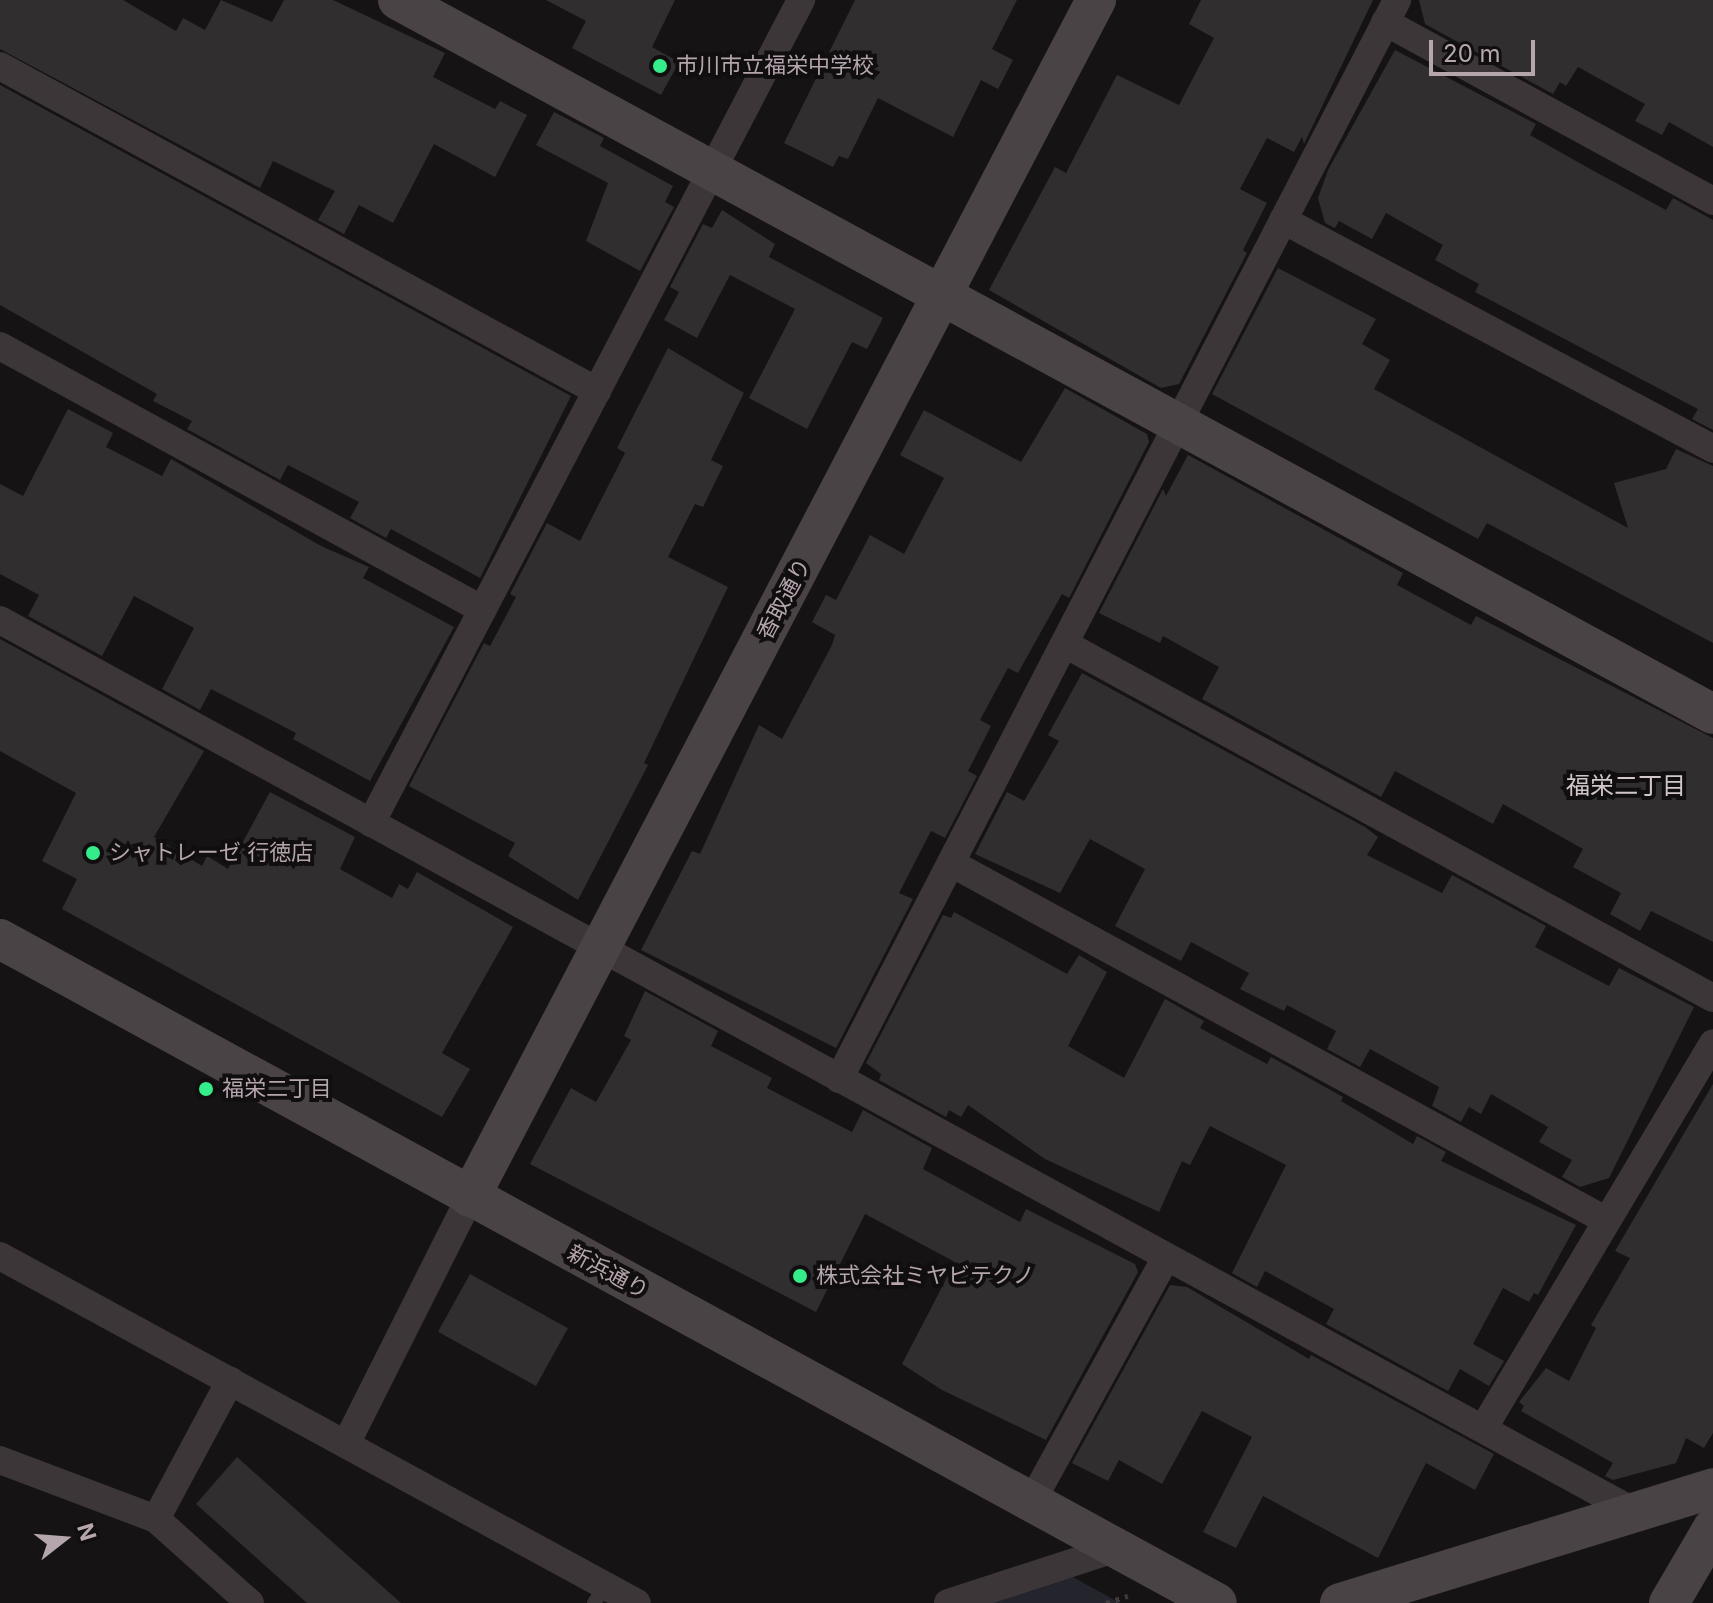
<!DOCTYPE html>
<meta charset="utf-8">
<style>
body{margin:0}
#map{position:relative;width:1713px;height:1603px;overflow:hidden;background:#151314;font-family:Inter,"Noto Sans JP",sans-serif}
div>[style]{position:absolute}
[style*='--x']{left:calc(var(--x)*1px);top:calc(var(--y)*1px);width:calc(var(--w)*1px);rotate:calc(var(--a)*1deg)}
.green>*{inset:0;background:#24242d}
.building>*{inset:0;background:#312e2f;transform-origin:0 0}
.path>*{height:5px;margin-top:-2.5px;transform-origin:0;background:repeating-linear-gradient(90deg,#413b3d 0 4px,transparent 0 10px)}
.lane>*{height:14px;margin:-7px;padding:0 7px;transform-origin:7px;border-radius:7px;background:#3c3638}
.street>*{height:28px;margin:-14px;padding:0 14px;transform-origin:14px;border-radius:14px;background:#3c3638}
.secondary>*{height:40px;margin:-20px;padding:0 20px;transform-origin:20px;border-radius:20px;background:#4a4346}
.dots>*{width:22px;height:22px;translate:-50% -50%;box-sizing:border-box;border:4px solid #100e0f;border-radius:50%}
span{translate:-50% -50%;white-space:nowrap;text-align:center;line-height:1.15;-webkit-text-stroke:8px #100e0f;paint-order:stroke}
.poi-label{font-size:22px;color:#b5a5ad}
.left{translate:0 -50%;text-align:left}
.street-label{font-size:22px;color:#b5a5ad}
.neighbourhood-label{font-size:24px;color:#d1c6cb}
.north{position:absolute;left:24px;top:1499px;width:80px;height:80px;-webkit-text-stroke:6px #100e0f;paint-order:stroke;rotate:73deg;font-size:22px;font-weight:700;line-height:32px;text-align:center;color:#b5a5ad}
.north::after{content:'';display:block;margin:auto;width:28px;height:36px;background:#b5a5ad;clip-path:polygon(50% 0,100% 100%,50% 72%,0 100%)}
.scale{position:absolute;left:1429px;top:40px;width:106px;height:36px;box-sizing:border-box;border:4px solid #b5a5ad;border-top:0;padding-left:10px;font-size:24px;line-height:28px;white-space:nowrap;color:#b5a5ad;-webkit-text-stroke:6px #100e0f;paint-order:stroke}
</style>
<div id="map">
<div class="green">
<div style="clip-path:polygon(1071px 1576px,1120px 1603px,991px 1603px)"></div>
</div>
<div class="building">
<div style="clip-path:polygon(0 0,123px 0,176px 31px,183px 18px,205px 30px,221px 0,272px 22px,284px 0,333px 0,445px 53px,433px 77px,495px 109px,500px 101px,527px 115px,495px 177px,434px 144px,393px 223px,359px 205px,344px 234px,318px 220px,335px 191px,273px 161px,260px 188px,0 49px)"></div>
<div style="clip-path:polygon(546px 0,675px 0,652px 47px,679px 62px,661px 95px,572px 48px,586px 21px)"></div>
<div style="clip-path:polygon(855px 0,1017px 0,992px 49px,1013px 60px,998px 89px,981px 80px,953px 137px,878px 98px,848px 159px,839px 156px,833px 167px,784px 143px)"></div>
<div style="clip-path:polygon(1201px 0,1373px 0,1304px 144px,1302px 137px,1294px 152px,1267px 138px,1240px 189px,1267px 203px,1243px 250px,1247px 253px,1179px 384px,1161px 388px,989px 290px,1055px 167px,1066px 173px,1117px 75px,1179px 105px,1214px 38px,1189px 24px)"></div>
<div style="clip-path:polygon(1419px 0,1713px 0,1713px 147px,1669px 122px,1662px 135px,1635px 121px,1645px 104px,1578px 67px,1566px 86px,1560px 82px,1553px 94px,1425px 24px)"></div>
<div style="clip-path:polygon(1395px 50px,1536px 124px,1530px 135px,1592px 170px,1666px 210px,1673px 198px,1713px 220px,1713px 430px,1692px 419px,1698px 409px,1475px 292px,1479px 284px,1435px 260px,1443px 245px,1386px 213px,1372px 239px,1339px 221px,1335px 228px,1325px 223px,1318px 198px,1328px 170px)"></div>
<div style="clip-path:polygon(0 85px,571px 396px,480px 578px,391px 529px,386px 538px,350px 518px,359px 502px,288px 465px,280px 480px,187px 429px,192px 421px,153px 401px,157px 394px,0 305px)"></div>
<div style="clip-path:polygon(554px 112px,604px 138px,600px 146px,673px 186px,665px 202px,674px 207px,640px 271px,586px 241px,608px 183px,536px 145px)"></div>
<div style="clip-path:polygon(722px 210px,775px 244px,769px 257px,883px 318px,867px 349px,852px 342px,807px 429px,749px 398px,795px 309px,730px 275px,697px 338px,664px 320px,679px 292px,670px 287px,703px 224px,712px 228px)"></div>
<div style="clip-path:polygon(1278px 268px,1376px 319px,1362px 344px,1390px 360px,1374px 389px,1628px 528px,1614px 483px,1666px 469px,1676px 449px,1713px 466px,1713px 643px,1487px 523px,1478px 539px,1212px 394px)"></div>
<div style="clip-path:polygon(668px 348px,744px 393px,711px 460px,723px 466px,703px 507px,695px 504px,668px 557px,728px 587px,644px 763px,648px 765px,578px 900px,508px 856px,515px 843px,409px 786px,484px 643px,490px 646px,516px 597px,510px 594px,547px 523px,580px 541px,625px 453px,617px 448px)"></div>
<div style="clip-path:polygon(1065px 388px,1147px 434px,1149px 442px,1069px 598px,1062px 594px,1018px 673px,1008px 668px,980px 720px,991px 726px,968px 771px,977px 776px,945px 838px,931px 831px,899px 893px,913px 899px,836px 1048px,641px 950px,692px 851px,700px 854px,759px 725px,782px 739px,832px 645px,835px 635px,812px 622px,826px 595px,836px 600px,870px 535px,904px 554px,944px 478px,900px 455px,924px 410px,1021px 462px)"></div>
<div style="clip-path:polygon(68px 409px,113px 433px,106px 447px,162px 476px,171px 459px,321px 546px,369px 567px,363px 578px,454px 627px,370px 781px,293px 739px,296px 733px,211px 689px,200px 710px,162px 689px,194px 628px,134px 596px,102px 656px,28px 616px,39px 595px,0 574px,0 484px,23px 496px)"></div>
<div style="clip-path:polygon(1188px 455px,1403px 573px,1397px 585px,1471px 625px,1476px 616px,1713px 738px,1713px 942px,1651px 911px,1640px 931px,1610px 914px,1621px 893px,1573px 867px,1583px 849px,1503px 804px,1493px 824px,1395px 771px,1381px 797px,1202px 699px,1219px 667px,1163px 636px,1160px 643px,1099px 613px,1163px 489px,1166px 496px)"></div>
<div style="clip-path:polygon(0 639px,204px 751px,154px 837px,202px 866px,207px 856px,228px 869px,270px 792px,355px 837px,340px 869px,392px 898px,399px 884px,408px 889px,417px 872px,513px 927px,442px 1053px,470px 1069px,442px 1117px,62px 909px,77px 879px,42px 861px,76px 793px,0 751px)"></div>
<div style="clip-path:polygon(1082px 673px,1365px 827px,1378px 837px,1367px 855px,1442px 893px,1452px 875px,1546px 926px,1535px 947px,1609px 986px,1619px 968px,1694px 1007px,1609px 1178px,1580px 1187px,1562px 1177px,1572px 1160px,1539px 1142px,1548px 1127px,1491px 1094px,1481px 1114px,1469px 1107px,1461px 1122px,1432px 1106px,1439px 1087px,1370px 1049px,1360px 1067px,1327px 1049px,1336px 1031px,1287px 1005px,1284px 1011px,1240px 989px,1249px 973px,1191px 942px,1181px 961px,1115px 926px,1145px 869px,1090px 839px,1060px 893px,975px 854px,1007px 792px,1024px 801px,1059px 741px,1048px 735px)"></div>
<div style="clip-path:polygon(954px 912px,1067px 974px,1079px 955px,1107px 972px,1068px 1046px,1124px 1078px,1165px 999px,1204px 1021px,1200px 1028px,1267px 1064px,1271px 1057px,1343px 1097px,1341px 1101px,1413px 1144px,1417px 1136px,1446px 1152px,1441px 1161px,1576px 1225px,1538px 1295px,1534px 1293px,1529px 1302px,1503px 1288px,1473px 1344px,1504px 1361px,1489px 1386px,1460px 1369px,1448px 1391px,1326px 1324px,1334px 1309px,1265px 1271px,1257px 1287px,1232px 1273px,1286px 1165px,1210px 1126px,1190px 1165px,1182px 1161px,1159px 1212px,1045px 1159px,968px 1105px,961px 1117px,949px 1110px,946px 1117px,879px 1080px,881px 1074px,866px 1063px,943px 915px,951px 918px)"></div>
<div style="clip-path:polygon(645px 991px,718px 1031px,711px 1046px,772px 1078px,767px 1088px,852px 1132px,863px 1110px,932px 1148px,923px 1169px,1020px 1222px,1026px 1209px,1135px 1264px,1138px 1272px,1046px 1440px,942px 1390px,902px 1364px,955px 1262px,865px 1214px,816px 1312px,530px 1164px,571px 1088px,596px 1102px,631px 1040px,624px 1036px)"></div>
<div style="clip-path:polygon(1713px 1084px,1713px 1433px,1704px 1448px,1686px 1438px,1676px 1463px,1613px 1480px,1605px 1476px,1613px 1463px,1521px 1411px,1524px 1406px,1519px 1402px,1546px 1368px,1569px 1381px,1596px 1328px,1591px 1325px,1630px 1258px,1615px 1251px)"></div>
<div style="left:470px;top:1274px;width:112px;height:66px;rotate:29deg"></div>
<div style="clip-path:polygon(1170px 1285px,1187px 1287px,1309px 1359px,1311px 1355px,1494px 1454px,1475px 1490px,1426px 1463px,1378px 1558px,1263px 1496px,1236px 1548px,1203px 1532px,1252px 1437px,1202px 1411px,1162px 1484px,1119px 1460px,1108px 1481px,1072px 1463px)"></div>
<div style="clip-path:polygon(237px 1457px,401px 1603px,307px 1603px,196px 1504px)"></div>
</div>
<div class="path">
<div style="--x:1106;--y:1603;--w:23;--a:-18"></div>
</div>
<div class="lane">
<div style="--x:594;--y:1603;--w:20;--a:-57"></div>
</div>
<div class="street">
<div style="--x:1385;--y:22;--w:374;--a:28.6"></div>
<div style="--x:0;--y:66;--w:680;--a:28.56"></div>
<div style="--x:1283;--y:220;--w:487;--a:28"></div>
<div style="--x:0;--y:346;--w:550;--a:28.66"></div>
<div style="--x:0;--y:620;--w:1862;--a:28.62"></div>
<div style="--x:1065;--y:644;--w:738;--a:28.65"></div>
<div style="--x:371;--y:823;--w:929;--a:-62.41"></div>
<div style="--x:951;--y:863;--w:747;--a:28.62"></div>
<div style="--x:839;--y:1079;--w:1215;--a:-62.65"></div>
<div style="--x:0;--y:1256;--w:725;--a:28.58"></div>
<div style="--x:1483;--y:1429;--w:449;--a:-59.2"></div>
<div style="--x:346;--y:1444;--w:276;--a:-63.3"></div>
<div style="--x:0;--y:1460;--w:167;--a:20.7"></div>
<div style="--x:156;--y:1519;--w:126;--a:41.8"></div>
<div style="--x:1032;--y:1501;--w:278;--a:-61.2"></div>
<div style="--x:156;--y:1519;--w:157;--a:-61.8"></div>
<div style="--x:948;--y:1603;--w:178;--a:-18"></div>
</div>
<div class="secondary">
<div style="--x:398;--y:0;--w:1496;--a:28.5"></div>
<div style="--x:0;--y:939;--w:1386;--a:28.62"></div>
<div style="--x:470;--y:1197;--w:1351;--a:-62.39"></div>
<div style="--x:1340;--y:1603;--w:390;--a:-17.1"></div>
<div style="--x:1669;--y:1603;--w:87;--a:-59.6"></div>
</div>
<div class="dots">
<div style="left:660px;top:66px;background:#35ec8b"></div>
<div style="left:93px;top:853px;background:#35ec8b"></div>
<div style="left:206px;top:1089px;background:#35ec8b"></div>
<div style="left:800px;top:1276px;background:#35ec8b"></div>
</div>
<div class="poi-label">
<span class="left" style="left:676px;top:66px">市川市立福栄中学校</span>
<span class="left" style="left:109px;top:853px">シャトレーゼ 行徳店</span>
<span class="left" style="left:222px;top:1089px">福栄二丁目</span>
<span class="left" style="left:816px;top:1276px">株式会社ミヤビテクノ</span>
</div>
<div class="street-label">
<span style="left:784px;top:599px;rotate:-62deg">香取通り</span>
<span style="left:608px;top:1272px;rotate:28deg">新浜通り</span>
</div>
<div class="neighbourhood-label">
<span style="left:1626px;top:786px">福栄二丁目</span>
</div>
<div class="north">N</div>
<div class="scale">20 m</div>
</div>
